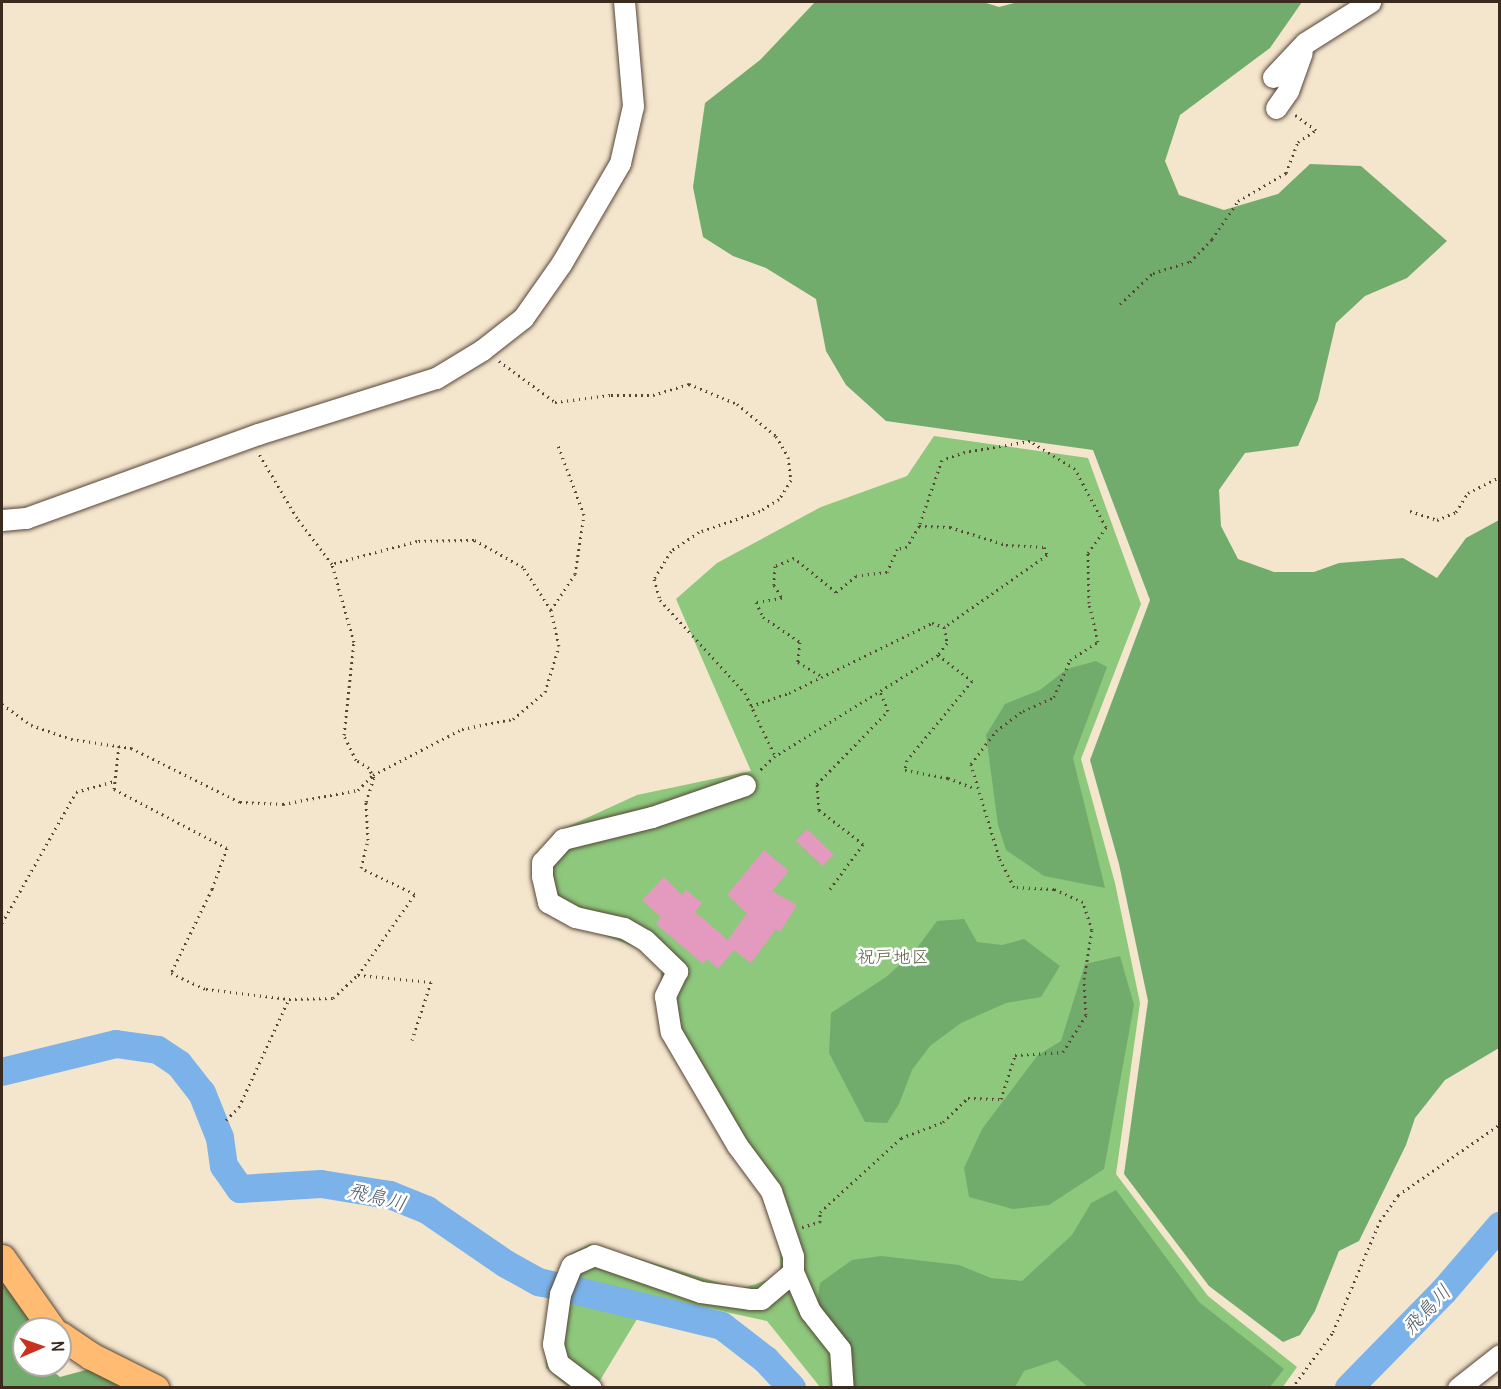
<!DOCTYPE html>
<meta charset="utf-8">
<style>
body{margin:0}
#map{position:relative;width:1501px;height:1389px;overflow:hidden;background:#f4e5cd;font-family:Delius,"Klee One",sans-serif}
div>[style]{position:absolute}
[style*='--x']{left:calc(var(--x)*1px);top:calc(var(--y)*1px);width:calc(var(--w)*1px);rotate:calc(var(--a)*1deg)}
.green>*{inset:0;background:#8dc87c}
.forest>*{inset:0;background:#72ac6c}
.river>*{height:28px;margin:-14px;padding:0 14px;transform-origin:14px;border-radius:14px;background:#7ab2e9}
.building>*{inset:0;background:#e499bf;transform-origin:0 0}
.path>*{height:3px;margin-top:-1.5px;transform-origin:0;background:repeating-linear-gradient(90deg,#574638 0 1.5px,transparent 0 6px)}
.roads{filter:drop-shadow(0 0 2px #574638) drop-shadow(0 0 2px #574638)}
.minor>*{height:21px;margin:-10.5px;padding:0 10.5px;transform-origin:10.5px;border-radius:10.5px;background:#fff}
.major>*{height:27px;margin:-13.5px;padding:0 13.5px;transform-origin:13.5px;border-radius:13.5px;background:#febb71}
span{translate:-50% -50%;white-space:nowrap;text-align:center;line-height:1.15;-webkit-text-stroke:5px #fff;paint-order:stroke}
.park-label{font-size:18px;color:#58613f}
.water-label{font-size:20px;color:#515a65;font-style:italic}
.frame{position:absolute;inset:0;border:3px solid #3b2a1e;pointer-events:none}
.north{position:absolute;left:12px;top:1317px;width:60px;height:60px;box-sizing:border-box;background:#fff;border:2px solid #b1aaa5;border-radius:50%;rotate:88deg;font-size:16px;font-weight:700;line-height:24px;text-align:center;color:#3b2a1e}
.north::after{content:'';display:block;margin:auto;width:21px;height:27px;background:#c8321e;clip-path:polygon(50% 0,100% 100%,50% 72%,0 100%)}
</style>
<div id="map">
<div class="green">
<div style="clip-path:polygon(934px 436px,1088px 458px,1141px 604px,1081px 759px,1115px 883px,1140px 1003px,1116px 1174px,1208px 1296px,1297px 1367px,1282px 1388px,820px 1387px,767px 1321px,651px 1296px,599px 1382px,603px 1387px,568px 1387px,546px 1368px,545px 1338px,564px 1257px,590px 1244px,740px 1289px,780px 1276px,780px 1247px,765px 1201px,659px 1024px,661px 970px,638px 948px,560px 919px,535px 863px,554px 833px,637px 795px,751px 771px,676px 599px,717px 563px,821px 507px,907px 476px)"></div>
</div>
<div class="forest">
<div style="clip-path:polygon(815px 2px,983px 2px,999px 7px,1018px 2px,1302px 2px,1270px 48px,1180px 115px,1165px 161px,1179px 195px,1224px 210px,1278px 194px,1310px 164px,1361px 166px,1447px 241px,1407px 278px,1365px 296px,1336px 323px,1318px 400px,1298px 446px,1245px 453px,1219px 490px,1221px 526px,1238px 559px,1274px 572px,1314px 572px,1339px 563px,1403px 558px,1437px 578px,1466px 538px,1499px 520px,1499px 1048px,1445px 1080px,1415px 1118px,1406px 1145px,1359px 1241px,1339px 1251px,1315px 1311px,1300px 1335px,1283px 1342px,1209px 1286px,1124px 1174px,1148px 1001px,1119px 864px,1090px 760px,1150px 600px,1093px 450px,886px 421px,846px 385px,826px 351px,816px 299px,766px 268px,733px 256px,703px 237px,693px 187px,705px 103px,760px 60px)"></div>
<div style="clip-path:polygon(1096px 661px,1107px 667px,1073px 758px,1105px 888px,1044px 876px,1006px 850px,998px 825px,986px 735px,1005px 704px,1040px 690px,1067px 669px)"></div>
<div style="clip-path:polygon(964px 919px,977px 942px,1002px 945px,1024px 939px,1060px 966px,1041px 997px,1006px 1003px,961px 1023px,930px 1046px,912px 1070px,899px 1104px,887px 1123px,865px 1122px,829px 1053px,831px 1013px,886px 977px,914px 952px,937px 921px)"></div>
<div style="clip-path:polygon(1120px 956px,1134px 1005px,1104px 1169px,1049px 1205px,1013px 1209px,969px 1197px,964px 1168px,982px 1129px,1038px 1055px,1061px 1041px,1085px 964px)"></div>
<div style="clip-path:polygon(1116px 1190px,1199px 1302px,1284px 1369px,1270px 1387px,1089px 1388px,1057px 1360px,1024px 1371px,1015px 1387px,851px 1387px,817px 1304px,820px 1283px,852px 1260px,881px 1256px,959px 1265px,991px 1278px,1022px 1281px,1072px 1235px,1091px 1203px)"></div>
<div style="clip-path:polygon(2px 1279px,34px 1321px,35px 1329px,24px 1329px,24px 1365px,46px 1365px,60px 1377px,97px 1367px,140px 1387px,2px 1387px)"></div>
</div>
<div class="river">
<div style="--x:2;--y:1072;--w:117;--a:-13.8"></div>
<div style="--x:116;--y:1044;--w:42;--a:8.1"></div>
<div style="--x:158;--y:1050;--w:25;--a:34"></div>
<div style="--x:179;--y:1064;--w:37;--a:52"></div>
<div style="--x:202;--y:1093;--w:48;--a:68.2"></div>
<div style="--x:220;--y:1138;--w:28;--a:82"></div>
<div style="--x:224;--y:1166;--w:28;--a:55"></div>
<div style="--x:240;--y:1189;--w:81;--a:-3.5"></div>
<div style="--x:321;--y:1184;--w:70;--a:9.1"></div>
<div style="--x:390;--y:1195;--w:40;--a:22"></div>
<div style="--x:427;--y:1210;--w:96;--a:34.4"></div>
<div style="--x:506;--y:1264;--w:38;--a:29"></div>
<div style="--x:539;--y:1282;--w:188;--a:13.5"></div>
<div style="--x:722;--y:1326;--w:56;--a:37.7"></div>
<div style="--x:766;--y:1360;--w:38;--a:47"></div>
<div style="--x:1349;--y:1388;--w:136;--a:-45.6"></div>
<div style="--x:1444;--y:1291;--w:86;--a:-49.3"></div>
</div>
<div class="building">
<div style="left:807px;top:829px;width:37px;height:16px;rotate:44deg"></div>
<div style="clip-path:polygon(764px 850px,789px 871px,772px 891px,797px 905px,780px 932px,776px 929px,751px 963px,734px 950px,718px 969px,707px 959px,703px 964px,656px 924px,661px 917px,642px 900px,664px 877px,682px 895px,686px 890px,702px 903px,695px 912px,728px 940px,747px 913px,727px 895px)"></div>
</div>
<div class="path">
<div style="--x:1120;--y:304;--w:45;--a:-43.2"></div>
<div style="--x:1153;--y:273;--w:39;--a:-17"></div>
<div style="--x:1190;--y:262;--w:32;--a:-46"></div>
<div style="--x:1212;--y:239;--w:46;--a:-55.6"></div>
<div style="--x:1238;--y:201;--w:56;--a:-30.3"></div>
<div style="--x:1286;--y:173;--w:33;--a:-69"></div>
<div style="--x:1298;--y:142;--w:22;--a:-34"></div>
<div style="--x:1316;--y:130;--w:29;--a:-144"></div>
<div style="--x:499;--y:361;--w:69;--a:36.2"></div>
<div style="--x:555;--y:402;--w:56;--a:-7.1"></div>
<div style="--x:611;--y:395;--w:42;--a:0"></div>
<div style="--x:653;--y:395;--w:38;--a:-17"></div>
<div style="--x:689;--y:384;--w:52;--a:22.6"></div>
<div style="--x:737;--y:404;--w:50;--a:39.4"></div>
<div style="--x:776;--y:436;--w:24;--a:60"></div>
<div style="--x:788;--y:457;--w:23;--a:83"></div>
<div style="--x:791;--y:480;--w:22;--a:122"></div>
<div style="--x:779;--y:499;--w:22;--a:148"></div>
<div style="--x:760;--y:511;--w:65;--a:161"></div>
<div style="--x:699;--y:532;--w:34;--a:146"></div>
<div style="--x:671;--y:551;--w:33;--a:121"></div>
<div style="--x:654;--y:579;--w:22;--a:74"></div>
<div style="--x:660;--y:600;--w:126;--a:47.6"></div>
<div style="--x:745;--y:693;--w:70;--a:64.5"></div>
<div style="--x:775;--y:756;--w:23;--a:137"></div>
<div style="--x:1410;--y:511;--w:28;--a:18"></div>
<div style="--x:1437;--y:520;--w:21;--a:-23"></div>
<div style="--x:1456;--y:512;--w:22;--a:-58"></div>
<div style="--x:1468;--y:493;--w:36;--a:-27"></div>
<div style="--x:919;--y:526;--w:31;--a:2"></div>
<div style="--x:950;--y:527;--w:59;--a:17.8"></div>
<div style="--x:1006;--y:545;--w:38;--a:3"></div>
<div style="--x:1044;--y:547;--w:9;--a:69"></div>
<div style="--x:1047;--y:555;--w:126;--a:145"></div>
<div style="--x:551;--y:610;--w:43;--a:-56.3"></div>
<div style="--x:575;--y:574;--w:60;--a:-81.3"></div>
<div style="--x:584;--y:515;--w:75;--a:-110.4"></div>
<div style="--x:938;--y:655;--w:43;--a:37.4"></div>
<div style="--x:972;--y:681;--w:102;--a:129.4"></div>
<div style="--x:907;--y:760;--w:10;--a:101"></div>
<div style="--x:905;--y:770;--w:44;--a:10.5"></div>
<div style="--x:948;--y:778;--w:30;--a:21"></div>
<div style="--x:2;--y:704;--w:36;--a:36"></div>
<div style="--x:31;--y:725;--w:42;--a:19.3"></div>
<div style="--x:71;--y:739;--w:61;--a:8.5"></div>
<div style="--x:131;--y:748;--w:122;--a:26.4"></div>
<div style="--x:240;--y:802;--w:43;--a:2.7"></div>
<div style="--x:283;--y:804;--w:76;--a:-10.6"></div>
<div style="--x:358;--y:790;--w:21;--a:-45"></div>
<div style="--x:373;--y:775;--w:100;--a:-27.3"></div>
<div style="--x:462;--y:729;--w:52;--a:-11.1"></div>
<div style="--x:513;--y:719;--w:42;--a:-40.2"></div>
<div style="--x:545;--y:692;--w:48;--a:-73.1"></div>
<div style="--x:559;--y:646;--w:37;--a:-103"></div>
<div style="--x:551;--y:610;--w:51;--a:-123.1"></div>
<div style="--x:523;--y:567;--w:56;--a:-151.1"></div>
<div style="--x:474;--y:540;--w:57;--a:179"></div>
<div style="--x:417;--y:541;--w:88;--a:164.9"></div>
<div style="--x:751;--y:706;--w:40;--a:-18.9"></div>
<div style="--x:789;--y:693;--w:159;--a:-26.1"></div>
<div style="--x:932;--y:623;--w:13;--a:18"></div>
<div style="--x:944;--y:627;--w:16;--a:79"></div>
<div style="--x:947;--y:643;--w:15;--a:127"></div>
<div style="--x:938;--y:655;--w:192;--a:148.2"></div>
<div style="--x:119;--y:746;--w:43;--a:96.6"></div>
<div style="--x:114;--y:789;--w:127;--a:27.6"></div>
<div style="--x:227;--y:848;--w:44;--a:110.1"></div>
<div style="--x:212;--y:889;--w:93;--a:116"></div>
<div style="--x:171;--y:973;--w:38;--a:25"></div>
<div style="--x:206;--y:989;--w:84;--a:6.9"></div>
<div style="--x:289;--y:999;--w:44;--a:-1.3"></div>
<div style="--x:333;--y:998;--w:34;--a:-43"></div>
<div style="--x:358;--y:975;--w:99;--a:-54.9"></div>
<div style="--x:415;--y:894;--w:60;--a:-154.3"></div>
<div style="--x:361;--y:868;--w:29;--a:-76"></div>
<div style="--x:368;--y:840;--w:38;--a:-93"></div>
<div style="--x:366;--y:802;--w:25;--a:-72"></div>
<div style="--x:374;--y:778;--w:11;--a:-117"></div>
<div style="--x:369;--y:768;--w:15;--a:-148"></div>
<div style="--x:356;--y:760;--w:28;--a:-116"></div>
<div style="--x:344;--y:735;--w:94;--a:-83.9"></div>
<div style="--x:354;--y:642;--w:81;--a:-105.8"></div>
<div style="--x:332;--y:564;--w:58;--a:-127.3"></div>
<div style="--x:297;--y:518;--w:77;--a:-120.6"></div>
<div style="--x:830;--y:889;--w:56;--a:-53.7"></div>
<div style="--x:863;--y:844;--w:56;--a:-142.3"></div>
<div style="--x:819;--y:810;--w:26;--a:-94"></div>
<div style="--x:817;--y:784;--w:102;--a:-45.8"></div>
<div style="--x:888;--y:711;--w:22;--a:-112"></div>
<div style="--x:2;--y:923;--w:150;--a:-60.5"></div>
<div style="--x:76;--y:792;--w:40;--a:-16"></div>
<div style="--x:358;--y:975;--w:73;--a:5.5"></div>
<div style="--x:431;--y:982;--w:61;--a:108.1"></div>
<div style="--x:226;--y:1120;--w:18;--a:-45"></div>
<div style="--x:239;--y:1107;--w:119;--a:-65.2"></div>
<div style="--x:802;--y:1227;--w:19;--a:-16"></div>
<div style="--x:820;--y:1222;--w:10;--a:-90"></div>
<div style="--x:820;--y:1212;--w:110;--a:-42.4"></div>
<div style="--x:901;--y:1138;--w:45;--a:-20.9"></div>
<div style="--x:943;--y:1122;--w:35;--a:-44"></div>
<div style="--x:968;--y:1098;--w:33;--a:2"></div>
<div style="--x:1001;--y:1099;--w:46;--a:-72.3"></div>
<div style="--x:1015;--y:1055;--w:48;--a:-3.6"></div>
<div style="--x:1063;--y:1052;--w:44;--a:-58.1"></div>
<div style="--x:1086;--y:1015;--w:36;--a:-93"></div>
<div style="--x:1084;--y:979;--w:50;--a:-80.7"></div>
<div style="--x:1092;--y:930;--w:29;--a:-108"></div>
<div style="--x:1083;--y:902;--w:32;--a:-156"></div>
<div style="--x:1054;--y:889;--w:40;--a:-177.1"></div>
<div style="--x:1014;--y:887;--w:34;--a:-117"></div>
<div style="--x:999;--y:857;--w:97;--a:-106.8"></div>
<div style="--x:971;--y:764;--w:41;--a:-52.9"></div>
<div style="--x:996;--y:731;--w:34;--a:-37"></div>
<div style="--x:1023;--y:711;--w:34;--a:-24"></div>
<div style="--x:1054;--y:697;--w:40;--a:-66.6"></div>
<div style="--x:1070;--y:660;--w:33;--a:-33"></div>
<div style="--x:1098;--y:642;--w:40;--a:-103"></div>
<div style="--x:1089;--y:603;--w:50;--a:-91.1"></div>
<div style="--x:1088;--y:553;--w:32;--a:-55"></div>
<div style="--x:1106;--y:527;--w:66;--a:-118.1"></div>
<div style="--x:1075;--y:469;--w:53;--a:-148.1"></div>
<div style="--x:1030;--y:441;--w:66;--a:170.4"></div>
<div style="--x:965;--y:452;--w:24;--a:161"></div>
<div style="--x:942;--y:460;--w:70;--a:109.2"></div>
<div style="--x:919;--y:526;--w:24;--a:120"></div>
<div style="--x:907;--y:547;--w:10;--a:169"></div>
<div style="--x:897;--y:549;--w:25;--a:113"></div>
<div style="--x:887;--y:572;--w:31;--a:173"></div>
<div style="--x:856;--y:576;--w:26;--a:141"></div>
<div style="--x:836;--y:592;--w:54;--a:-141"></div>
<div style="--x:794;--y:558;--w:21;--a:157"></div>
<div style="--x:775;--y:566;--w:19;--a:93"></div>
<div style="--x:774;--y:585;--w:15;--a:58"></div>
<div style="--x:782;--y:598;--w:26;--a:171"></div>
<div style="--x:756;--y:602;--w:17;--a:65"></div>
<div style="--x:763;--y:617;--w:45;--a:34"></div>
<div style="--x:800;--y:642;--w:20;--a:96"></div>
<div style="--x:798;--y:662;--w:29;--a:31"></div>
<div style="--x:1292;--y:1388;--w:69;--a:-53.8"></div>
<div style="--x:1333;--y:1332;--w:121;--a:-67.1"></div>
<div style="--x:1380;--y:1221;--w:32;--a:-55"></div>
<div style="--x:1398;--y:1195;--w:124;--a:-34.8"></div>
</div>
<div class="roads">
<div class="minor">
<div style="--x:1273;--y:77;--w:47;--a:-46.7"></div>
<div style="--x:1305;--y:43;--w:77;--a:-32.2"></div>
<div style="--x:1276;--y:108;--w:21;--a:-55"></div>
<div style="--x:1288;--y:91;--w:41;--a:-70.3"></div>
<div style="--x:2;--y:520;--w:24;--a:-5"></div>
<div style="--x:26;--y:518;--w:247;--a:-19.9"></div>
<div style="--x:258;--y:434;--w:187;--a:-17.5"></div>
<div style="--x:436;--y:378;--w:54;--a:-31.3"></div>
<div style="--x:482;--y:350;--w:52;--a:-38"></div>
<div style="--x:523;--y:318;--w:66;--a:-54.9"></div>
<div style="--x:561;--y:264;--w:117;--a:-59.7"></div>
<div style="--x:620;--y:163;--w:58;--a:-77.2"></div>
<div style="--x:633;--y:106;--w:104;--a:-94.9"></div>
<div style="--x:745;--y:785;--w:98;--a:161"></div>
<div style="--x:652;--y:817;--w:92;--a:166.1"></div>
<div style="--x:563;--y:839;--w:31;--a:132"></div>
<div style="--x:542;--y:862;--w:14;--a:90"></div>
<div style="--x:542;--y:876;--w:27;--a:77"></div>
<div style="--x:548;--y:902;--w:31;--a:29"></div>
<div style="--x:575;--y:917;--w:50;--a:12.7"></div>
<div style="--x:624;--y:928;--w:24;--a:30"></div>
<div style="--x:645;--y:940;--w:45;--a:44.1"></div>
<div style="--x:677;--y:971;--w:28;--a:116"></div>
<div style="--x:665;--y:996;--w:36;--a:81"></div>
<div style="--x:671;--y:1032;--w:131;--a:59.7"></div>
<div style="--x:737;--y:1145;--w:57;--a:53.5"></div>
<div style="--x:771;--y:1191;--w:69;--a:71.3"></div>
<div style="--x:793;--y:1256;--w:16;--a:90"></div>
<div style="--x:793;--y:1272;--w:43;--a:66.4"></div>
<div style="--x:810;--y:1311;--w:48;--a:51.7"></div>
<div style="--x:840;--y:1349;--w:39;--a:86"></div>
<div style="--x:591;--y:1388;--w:41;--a:-142.9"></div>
<div style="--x:558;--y:1363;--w:20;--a:-105"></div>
<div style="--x:553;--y:1344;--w:50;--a:-82"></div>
<div style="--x:560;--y:1294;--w:31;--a:-68"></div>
<div style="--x:572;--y:1265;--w:24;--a:-24"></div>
<div style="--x:594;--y:1255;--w:113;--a:19.1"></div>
<div style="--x:701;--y:1292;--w:49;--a:8.1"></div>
<div style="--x:750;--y:1299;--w:11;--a:0"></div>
<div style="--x:761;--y:1299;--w:42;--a:-40.2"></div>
<div style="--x:1458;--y:1388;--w:53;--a:-38.2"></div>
</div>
<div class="major">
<div style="--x:2;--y:1258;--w:87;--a:54.8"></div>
<div style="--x:60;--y:1335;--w:37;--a:34"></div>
<div style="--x:91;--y:1356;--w:72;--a:26.6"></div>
</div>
</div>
<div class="park-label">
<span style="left:893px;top:957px">祝戸地区</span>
</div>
<div class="water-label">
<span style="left:377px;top:1196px;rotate:14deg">飛鳥川</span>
<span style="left:1426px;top:1309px;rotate:-46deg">飛鳥川</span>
</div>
<div class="frame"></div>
<div class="north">N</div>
</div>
